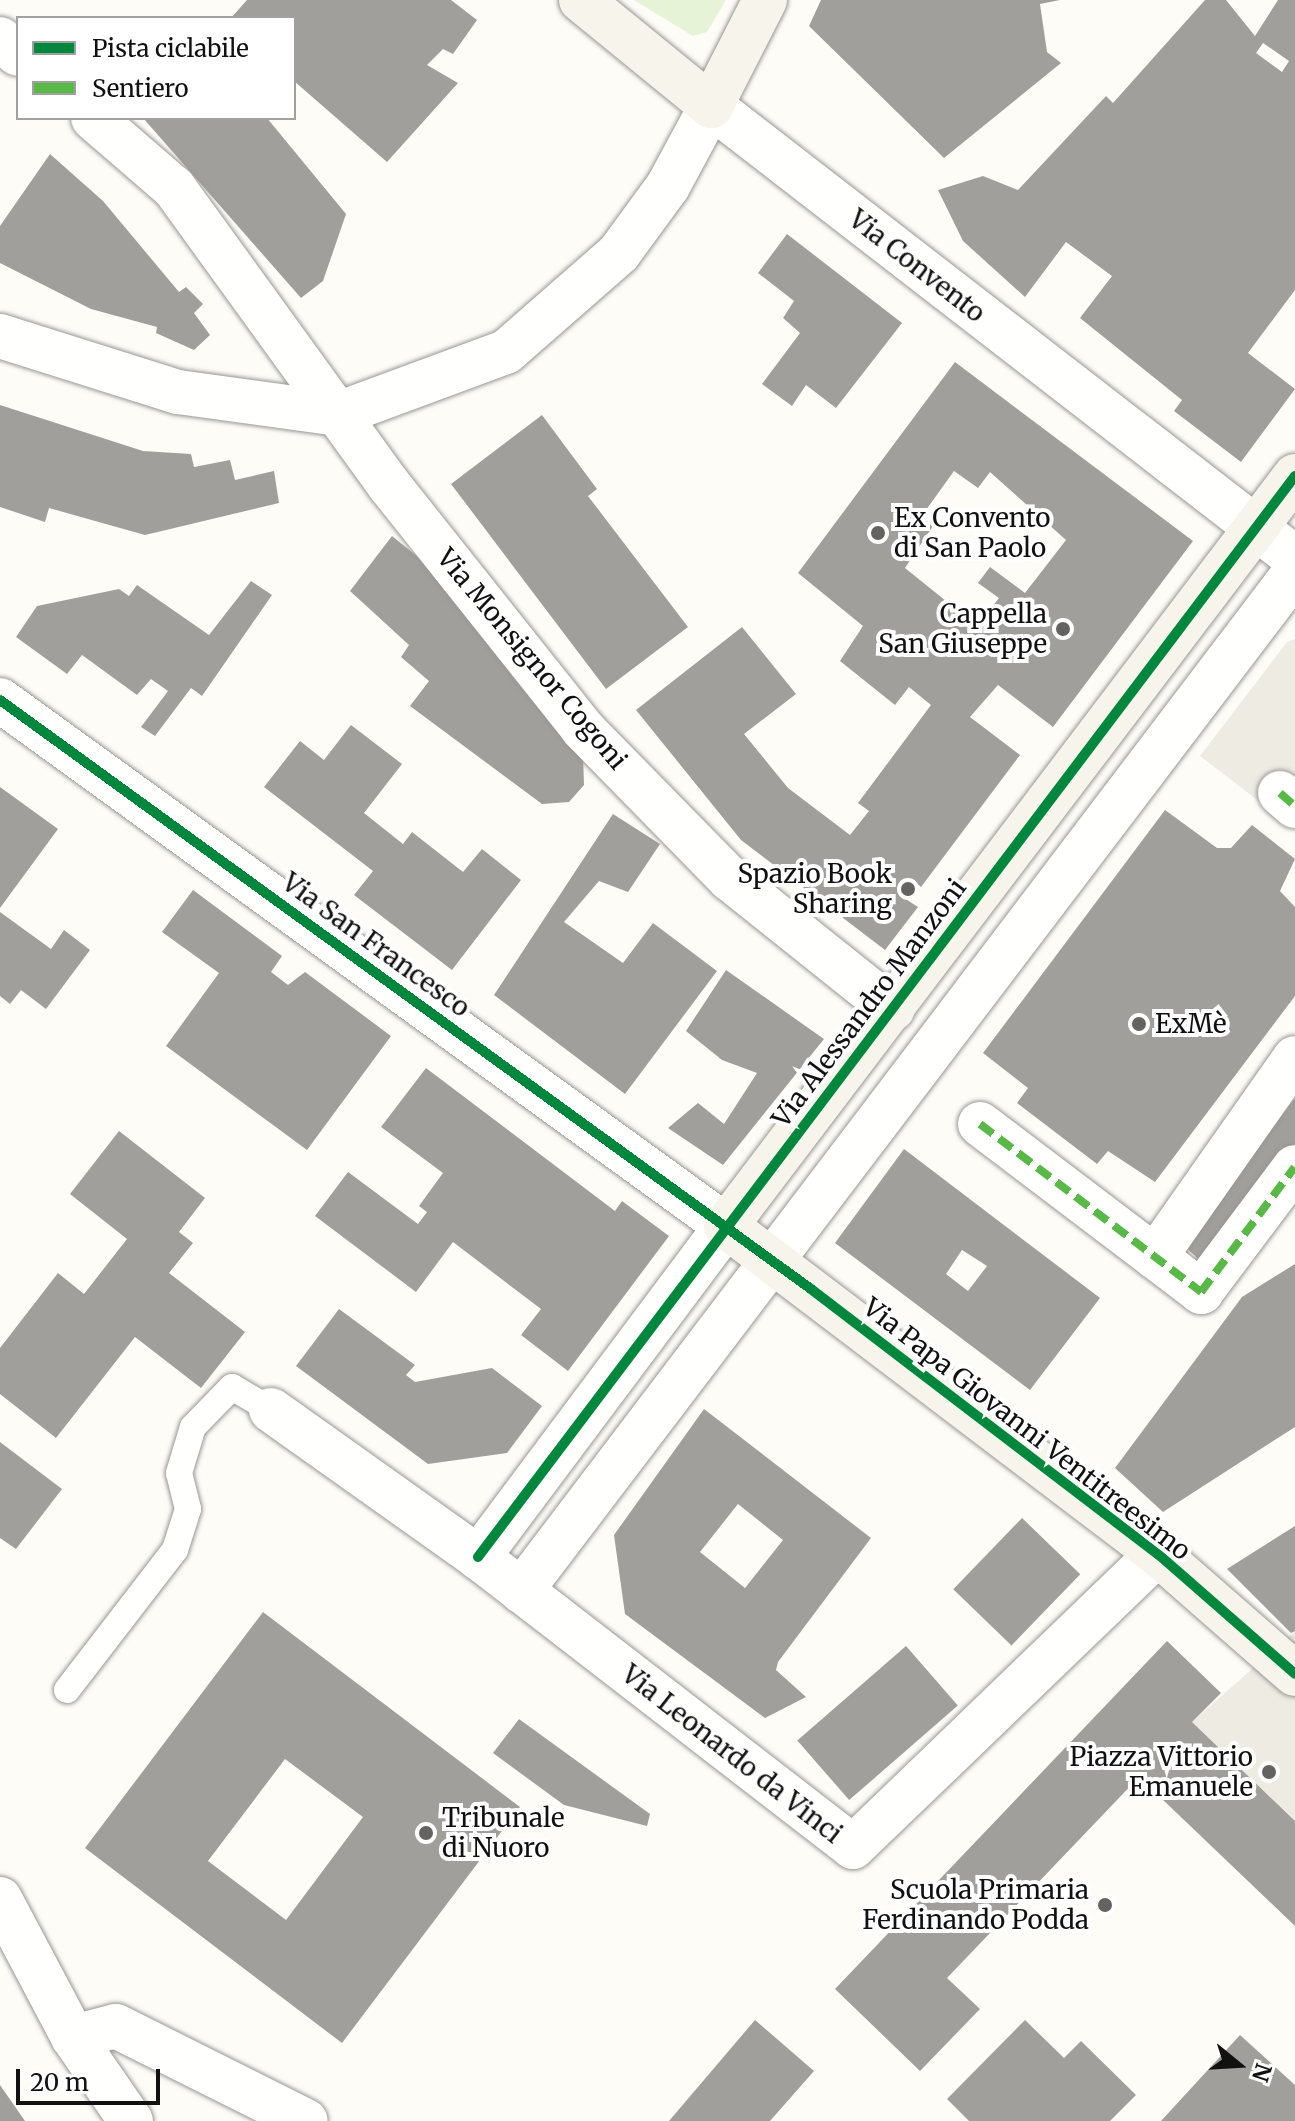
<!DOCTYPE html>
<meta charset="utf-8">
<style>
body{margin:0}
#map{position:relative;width:1295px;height:2121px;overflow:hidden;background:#fdfcf7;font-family:Merriweather,serif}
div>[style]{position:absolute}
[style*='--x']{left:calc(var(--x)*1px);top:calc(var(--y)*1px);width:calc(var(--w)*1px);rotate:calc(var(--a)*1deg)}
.green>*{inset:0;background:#e7f3d7}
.plaza>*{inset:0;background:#edebe2}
.building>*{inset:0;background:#a19f9c;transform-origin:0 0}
.roads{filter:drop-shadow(0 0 2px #979795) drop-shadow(0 0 2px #979795)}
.lane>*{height:26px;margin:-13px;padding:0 13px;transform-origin:13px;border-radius:13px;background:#fffffe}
.street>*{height:44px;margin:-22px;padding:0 22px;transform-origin:22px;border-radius:22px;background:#fffffe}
.secondary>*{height:44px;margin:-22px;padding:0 22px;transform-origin:22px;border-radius:22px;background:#f6f4eb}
.quiet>*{height:8px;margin-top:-4px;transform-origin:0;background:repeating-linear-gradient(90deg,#58b947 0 16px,transparent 0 24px)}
.cycleway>*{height:10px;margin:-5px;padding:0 5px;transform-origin:5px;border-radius:5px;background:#00873e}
.dots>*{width:22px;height:22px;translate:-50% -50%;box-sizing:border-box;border:4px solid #fff;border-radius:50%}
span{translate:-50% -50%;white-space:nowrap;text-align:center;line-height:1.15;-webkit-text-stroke:8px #fff;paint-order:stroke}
.street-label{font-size:26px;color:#111}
.poi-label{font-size:26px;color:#111}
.left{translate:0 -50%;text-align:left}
.right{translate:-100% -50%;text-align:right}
.legend{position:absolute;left:16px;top:16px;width:280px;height:104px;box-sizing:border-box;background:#fff;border:2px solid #a0a0a0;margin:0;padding:10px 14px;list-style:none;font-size:24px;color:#111}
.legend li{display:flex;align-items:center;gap:16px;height:40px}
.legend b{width:40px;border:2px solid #a0a0a0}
.north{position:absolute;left:1199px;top:2025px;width:80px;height:80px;-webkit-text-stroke:6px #fff;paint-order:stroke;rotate:108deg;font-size:22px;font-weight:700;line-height:32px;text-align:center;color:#111}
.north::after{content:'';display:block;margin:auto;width:28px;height:36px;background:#111;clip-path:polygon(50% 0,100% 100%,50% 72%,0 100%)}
.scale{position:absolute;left:16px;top:2069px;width:144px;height:36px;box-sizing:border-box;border:4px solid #111;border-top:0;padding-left:10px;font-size:24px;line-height:28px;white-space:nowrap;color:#111;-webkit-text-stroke:6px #fff;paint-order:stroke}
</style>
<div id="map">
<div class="green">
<div style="clip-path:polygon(634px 0,726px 0,707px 32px,693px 36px)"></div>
</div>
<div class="plaza">
<div style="clip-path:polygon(1295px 639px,1295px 829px,1200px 756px,1287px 642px)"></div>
<div style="clip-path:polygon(1295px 1631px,1295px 1821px,1192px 1722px)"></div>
</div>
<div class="building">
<div style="clip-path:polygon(247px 0,451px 0,477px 20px,453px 54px,443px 49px,427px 65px,458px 83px,387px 162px,294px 81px,294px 18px,231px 18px)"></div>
<div style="clip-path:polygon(821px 0,1060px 0,1040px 4px,1047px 52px,1061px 63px,944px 158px,809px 26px)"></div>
<div style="clip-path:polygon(evenodd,1205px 0,1226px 0,1255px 36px,1278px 0,1295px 0,1295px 290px,1248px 353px,1295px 389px,1241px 462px,1174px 411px,1182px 400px,1080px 318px,1112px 276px,1066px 242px,1025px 297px,963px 241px,938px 190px,983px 176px,1018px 190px,1106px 96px,1113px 103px,1205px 0,1263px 43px,1289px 61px,1282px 72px,1256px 53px,1263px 43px)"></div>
<div style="clip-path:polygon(143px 118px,267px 118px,346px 214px,323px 281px,301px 298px)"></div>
<div style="clip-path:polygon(50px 154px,103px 201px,179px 292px,186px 287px,203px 304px,194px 313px,210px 335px,194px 350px,156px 333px,157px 327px,91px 309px,0 263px,0 226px)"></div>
<div style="clip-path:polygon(787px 234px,902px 323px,836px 408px,806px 385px,792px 406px,762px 384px,800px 333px,783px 318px,794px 301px,758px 273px)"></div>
<div style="clip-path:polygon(evenodd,955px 362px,1193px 541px,1053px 727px,998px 685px,970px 717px,1020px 755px,921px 887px,915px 882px,904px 898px,918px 907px,885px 950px,741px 840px,636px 710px,742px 627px,796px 694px,744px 734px,788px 788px,850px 835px,869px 811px,858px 803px,931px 705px,909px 687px,895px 705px,840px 661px,863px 626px,798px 573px,955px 362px,954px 471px,978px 488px,990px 472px,1066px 540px,1025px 593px,990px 567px,978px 583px,999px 598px,977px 626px,905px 568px,933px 526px,921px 517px,954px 471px)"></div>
<div style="clip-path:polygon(0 405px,143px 451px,191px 454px,194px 467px,230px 460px,235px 480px,274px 471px,279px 503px,145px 535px,49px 508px,45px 522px,0 507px)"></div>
<div style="clip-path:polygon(542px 415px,597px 489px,588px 496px,688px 627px,606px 689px,451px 484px)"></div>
<div style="clip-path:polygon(392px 536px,429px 566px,583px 755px,584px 785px,569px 802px,542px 804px,410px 706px,429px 681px,401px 657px,409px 645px,350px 591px)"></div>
<div style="clip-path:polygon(251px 581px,272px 595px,202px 696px,191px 688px,155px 736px,141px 727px,168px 691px,151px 679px,137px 695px,82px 655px,67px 674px,16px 637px,37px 606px,119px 589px,129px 596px,137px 585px,209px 635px)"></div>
<div style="clip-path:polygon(351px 725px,402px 764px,364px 813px,403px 844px,412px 832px,463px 872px,482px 849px,521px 880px,452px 970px,354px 895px,373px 871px,264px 787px,300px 741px,324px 760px)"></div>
<div style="clip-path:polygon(0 787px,58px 829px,0 908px)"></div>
<div style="clip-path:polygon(1165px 810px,1217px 848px,1231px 848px,1252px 825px,1295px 859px,1280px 891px,1295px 907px,1295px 996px,1155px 1182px,1108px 1151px,1097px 1164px,1017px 1103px,1028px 1088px,983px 1053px)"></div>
<div style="clip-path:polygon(613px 814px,660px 844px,628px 892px,599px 881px,564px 922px,623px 963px,653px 923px,717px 971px,625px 1094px,494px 995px)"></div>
<div style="clip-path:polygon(193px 890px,282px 956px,271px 972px,288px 985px,305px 972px,391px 1036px,307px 1150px,166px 1046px,219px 973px,162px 932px)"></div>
<div style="clip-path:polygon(0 912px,51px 949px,64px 930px,90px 950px,46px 1009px,21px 990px,10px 1004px,0 996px)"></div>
<div style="clip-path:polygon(726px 970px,824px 1039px,723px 1165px,668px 1128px,698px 1103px,724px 1124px,757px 1073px,722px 1060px,686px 1031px)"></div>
<div style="clip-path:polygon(426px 1068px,615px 1211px,622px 1201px,669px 1236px,568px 1371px,521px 1335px,541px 1309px,453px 1242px,416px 1292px,315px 1216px,348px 1172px,418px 1224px,427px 1212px,419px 1206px,443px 1173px,381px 1127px)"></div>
<div style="clip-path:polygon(1295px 1098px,1295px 1144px,1203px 1263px,1183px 1245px)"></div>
<div style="clip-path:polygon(119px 1131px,205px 1198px,179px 1232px,193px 1243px,169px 1273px,245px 1332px,201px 1388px,135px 1337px,56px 1438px,0 1394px,0 1348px,58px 1273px,84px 1294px,127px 1239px,70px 1194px)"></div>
<div style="clip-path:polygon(evenodd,904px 1149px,1100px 1298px,1030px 1390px,835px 1243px,904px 1149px,962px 1250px,987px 1266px,968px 1291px,946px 1274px,962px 1250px)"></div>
<div style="clip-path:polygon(1295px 1264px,1295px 1427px,1163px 1512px,1115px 1468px,1242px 1297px)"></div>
<div style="clip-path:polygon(339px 1309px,415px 1365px,406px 1375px,415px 1382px,492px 1368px,542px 1406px,507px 1453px,428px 1464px,296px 1366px)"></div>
<div style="clip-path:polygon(evenodd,704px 1409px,871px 1538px,778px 1662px,776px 1670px,806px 1697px,765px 1718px,625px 1614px,614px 1535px,704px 1409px,738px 1504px,783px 1540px,745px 1588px,700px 1552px,738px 1504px)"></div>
<div style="clip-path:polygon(0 1442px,62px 1489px,16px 1549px,0 1538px)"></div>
<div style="left:1022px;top:1518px;width:81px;height:99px;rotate:44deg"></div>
<div style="clip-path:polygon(1295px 1526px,1295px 1631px,1291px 1633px,1227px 1569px)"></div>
<div style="clip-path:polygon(evenodd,263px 1612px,520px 1807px,342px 2043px,85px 1848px,263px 1612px,285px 1759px,363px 1817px,286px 1920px,208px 1861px,285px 1759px)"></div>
<div style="clip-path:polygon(1167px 1641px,1221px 1693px,1192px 1722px,1295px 1821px,1295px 1926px,1139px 1777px,947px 1978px,980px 2009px,920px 2071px,835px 1989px)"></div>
<div style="left:906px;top:1646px;width:79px;height:144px;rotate:49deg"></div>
<div style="clip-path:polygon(519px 1719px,650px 1814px,647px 1826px,564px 1805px,493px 1753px)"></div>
<div style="clip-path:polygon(755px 2020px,814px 2071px,770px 2121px,669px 2121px)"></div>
<div style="clip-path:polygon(1025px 2020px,1064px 2058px,1081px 2041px,1136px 2095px,1110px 2121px,969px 2121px,947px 2099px)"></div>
<div style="clip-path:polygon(1240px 2035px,1295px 2085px,1295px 2121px,1161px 2121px)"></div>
<div style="clip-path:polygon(0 2085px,25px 2121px,0 2121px)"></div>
</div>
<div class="roads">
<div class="lane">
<div style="--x:67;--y:1690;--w:177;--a:-52.4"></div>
<div style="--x:175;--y:1550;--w:43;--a:-72.4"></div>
<div style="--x:188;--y:1509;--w:37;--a:-104"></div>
<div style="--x:179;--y:1473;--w:48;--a:-73.1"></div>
<div style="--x:193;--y:1427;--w:56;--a:-45.7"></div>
<div style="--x:232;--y:1387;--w:45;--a:30.5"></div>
</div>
<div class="street">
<div style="--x:0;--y:39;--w:23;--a:40"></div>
<div style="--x:93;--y:118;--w:107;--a:40.8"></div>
<div style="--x:174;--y:188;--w:367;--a:54.1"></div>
<div style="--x:389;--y:485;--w:312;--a:51.5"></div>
<div style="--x:583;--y:729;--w:210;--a:45.6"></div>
<div style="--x:730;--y:879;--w:208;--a:38.6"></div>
<div style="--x:0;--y:336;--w:187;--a:17.5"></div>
<div style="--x:178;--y:392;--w:162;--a:7.8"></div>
<div style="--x:338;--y:414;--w:179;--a:-20.3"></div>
<div style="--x:506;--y:352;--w:150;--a:-41.2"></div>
<div style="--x:619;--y:253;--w:83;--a:-53.8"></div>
<div style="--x:668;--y:186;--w:91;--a:-61.7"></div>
<div style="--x:711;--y:106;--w:738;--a:37.74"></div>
<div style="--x:0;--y:700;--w:897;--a:35.92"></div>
<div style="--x:726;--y:1226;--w:414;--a:126.8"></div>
<div style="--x:1280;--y:793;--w:20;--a:41"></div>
<div style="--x:980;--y:1124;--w:278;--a:37.2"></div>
<div style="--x:1201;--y:1292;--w:156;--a:-53.1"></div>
<div style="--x:1155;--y:1257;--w:243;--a:-54.9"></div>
<div style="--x:271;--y:1410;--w:254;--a:35.4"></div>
<div style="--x:478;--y:1557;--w:474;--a:37.7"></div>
<div style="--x:853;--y:1847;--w:423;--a:-43.9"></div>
<div style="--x:521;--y:1591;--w:1280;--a:-52.78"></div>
<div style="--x:0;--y:1899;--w:156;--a:62.1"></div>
<div style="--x:73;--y:2037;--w:44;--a:-14.3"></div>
<div style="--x:116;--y:2026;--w:212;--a:26.6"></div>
<div style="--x:73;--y:2037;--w:102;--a:55.4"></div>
</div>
<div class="secondary">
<div style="--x:581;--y:0;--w:168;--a:39.2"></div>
<div style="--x:711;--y:106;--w:119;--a:-63"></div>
<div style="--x:1295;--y:476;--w:941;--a:127.19"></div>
<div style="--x:726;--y:1226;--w:542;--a:37.21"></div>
<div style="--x:1158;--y:1554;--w:182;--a:41.2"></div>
</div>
</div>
<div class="quiet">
<div style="--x:1280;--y:793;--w:20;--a:41"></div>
<div style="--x:980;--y:1124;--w:278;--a:37.2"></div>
<div style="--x:1201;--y:1292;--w:156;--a:-53.1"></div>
</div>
<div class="cycleway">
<div style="--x:0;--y:700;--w:1002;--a:35.99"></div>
<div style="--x:811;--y:1289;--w:437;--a:37.4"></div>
<div style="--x:1158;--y:1554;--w:182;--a:41.2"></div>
<div style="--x:478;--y:1557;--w:1355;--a:-52.92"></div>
</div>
<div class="dots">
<div style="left:878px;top:533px;background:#646362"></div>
<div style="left:1063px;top:629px;background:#646362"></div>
<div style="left:908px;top:889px;background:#646362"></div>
<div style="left:1139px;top:1024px;background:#646362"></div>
<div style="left:1269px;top:1772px;background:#646362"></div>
<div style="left:426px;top:1833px;background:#646362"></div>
<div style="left:1105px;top:1905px;background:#646362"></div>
</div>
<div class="street-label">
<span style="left:917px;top:266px;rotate:38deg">Via Convento</span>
<span style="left:532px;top:659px;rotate:50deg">Via Monsignor Cogoni</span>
<span style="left:376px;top:945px;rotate:36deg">Via San Francesco</span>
<span style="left:869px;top:1003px;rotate:-53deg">Via Alessandro Manzoni</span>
<span style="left:1027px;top:1429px;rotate:38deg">Via Papa Giovanni Ventitreesimo</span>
<span style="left:732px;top:1754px;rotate:38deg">Via Leonardo da Vinci</span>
</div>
<div class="poi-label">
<span class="left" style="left:894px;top:533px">Ex Convento<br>di San Paolo</span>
<span class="right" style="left:1047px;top:629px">Cappella<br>San Giuseppe</span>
<span class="right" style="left:892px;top:889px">Spazio Book<br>Sharing</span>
<span class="left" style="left:1155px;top:1024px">ExMè</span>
<span class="right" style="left:1253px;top:1772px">Piazza Vittorio<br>Emanuele</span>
<span class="left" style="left:442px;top:1833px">Tribunale<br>di Nuoro</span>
<span class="right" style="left:1089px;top:1905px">Scuola Primaria<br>Ferdinando Podda</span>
</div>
<ul class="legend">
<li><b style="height:10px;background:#00873e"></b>Pista ciclabile</li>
<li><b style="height:10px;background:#58b947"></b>Sentiero</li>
</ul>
<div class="north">N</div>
<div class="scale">20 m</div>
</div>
